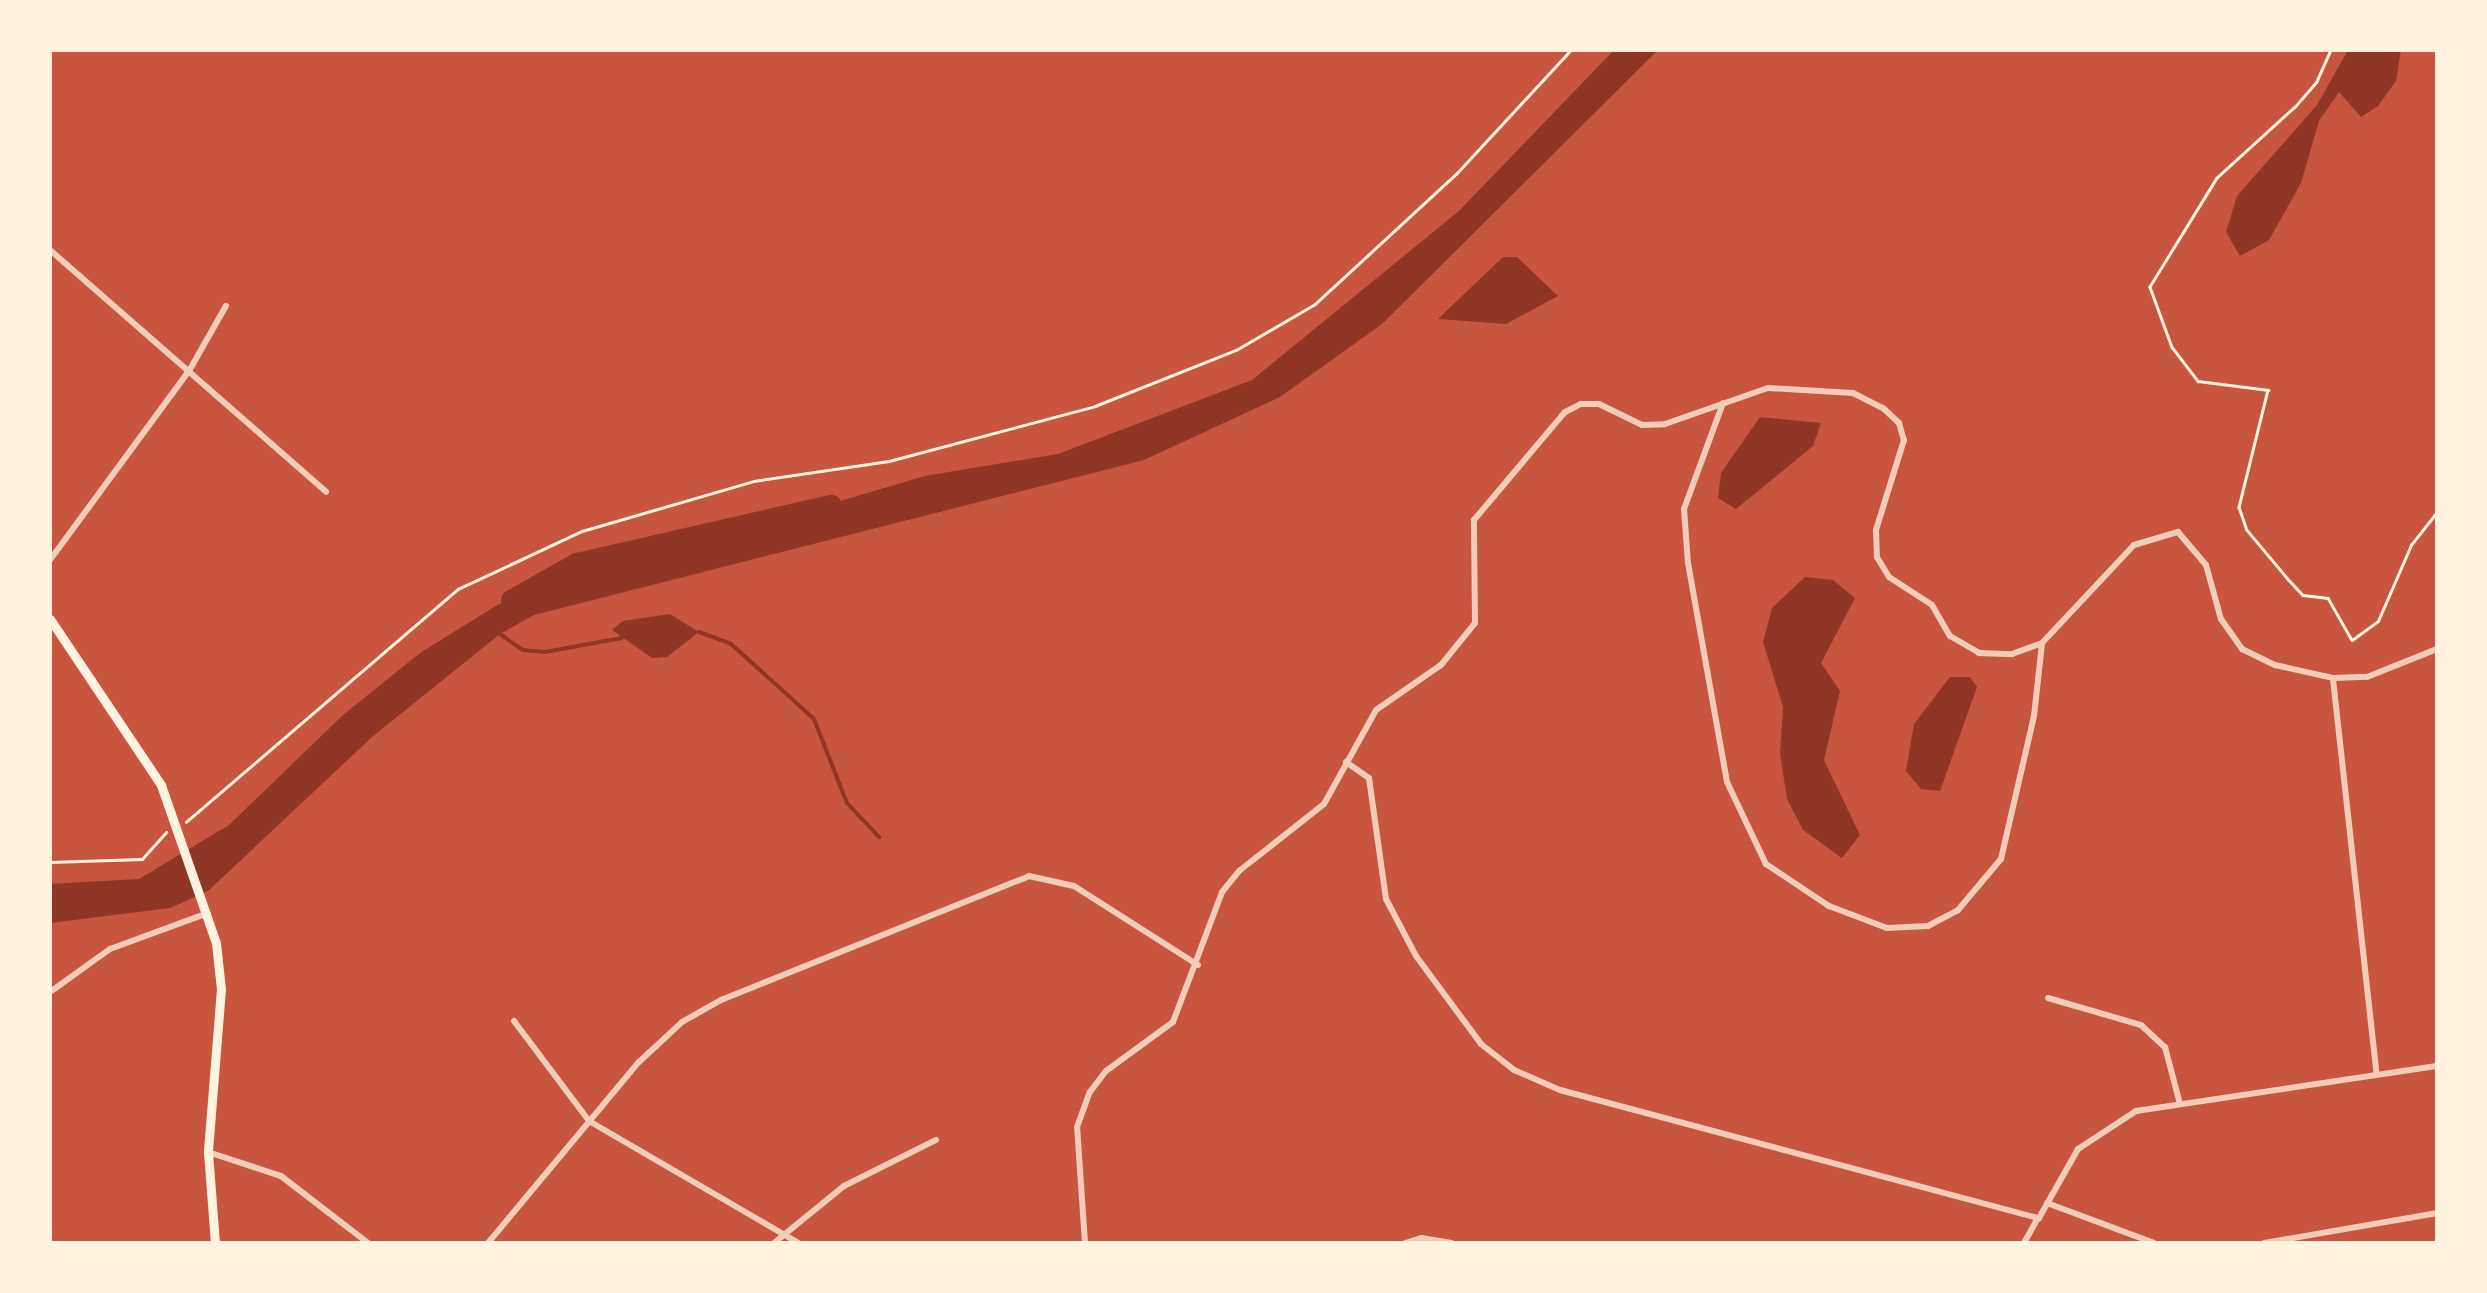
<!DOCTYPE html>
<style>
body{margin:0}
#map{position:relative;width:2487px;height:1293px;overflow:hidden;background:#c8553d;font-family:Roboto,sans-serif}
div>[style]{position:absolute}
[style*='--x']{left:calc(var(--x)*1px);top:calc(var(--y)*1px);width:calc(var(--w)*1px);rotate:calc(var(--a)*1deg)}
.water>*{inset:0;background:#8f3625}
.stream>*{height:4px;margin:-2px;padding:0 2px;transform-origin:2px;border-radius:2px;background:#8f3625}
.river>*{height:20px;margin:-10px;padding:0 10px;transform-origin:10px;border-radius:10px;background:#8f3625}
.path>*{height:2.5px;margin:-1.25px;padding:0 1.25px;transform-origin:1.25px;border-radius:1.25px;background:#fff3e0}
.minor>*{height:6px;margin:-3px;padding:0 3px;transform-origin:3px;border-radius:3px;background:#f1ccb7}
.secondary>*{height:9px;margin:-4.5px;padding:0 4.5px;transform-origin:4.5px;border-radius:4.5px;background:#fff3e0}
span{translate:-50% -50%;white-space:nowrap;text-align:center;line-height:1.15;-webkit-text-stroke:10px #fff3e0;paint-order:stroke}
.frame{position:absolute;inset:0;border:52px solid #fff3e0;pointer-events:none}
</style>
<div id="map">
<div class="water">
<div style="clip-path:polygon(1614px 50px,1658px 50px,1382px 324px,1280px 397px,1144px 460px,534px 615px,500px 634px,372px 737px,208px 891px,170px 908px,50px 923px,50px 884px,139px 879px,229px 825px,343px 715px,420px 653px,517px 593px,626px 554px,742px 530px,925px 476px,1058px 454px,1252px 380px,1459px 211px)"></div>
<div style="clip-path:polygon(2348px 50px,2401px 50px,2396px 81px,2378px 106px,2361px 117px,2339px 92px,2319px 121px,2301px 183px,2269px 240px,2240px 256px,2226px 232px,2237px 196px,2317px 105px)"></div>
<div style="clip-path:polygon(1503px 257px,1517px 257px,1558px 296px,1506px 324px,1438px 319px)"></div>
<div style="clip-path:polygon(1760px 417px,1821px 423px,1813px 446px,1736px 509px,1718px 498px,1721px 473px)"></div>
<div style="clip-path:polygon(1805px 577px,1833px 580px,1855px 598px,1821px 663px,1840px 691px,1824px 760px,1860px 835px,1842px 858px,1803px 830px,1787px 799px,1780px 753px,1783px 707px,1763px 642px,1772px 608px)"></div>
<div style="clip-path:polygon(670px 614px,699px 632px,667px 657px,652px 658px,612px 630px,623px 621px)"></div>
<div style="clip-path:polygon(1950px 677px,1970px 677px,1977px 687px,1940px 791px,1921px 789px,1906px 771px,1914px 724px)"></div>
</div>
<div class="stream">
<div style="--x:699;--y:632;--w:33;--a:20"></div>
<div style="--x:730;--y:643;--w:113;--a:42.1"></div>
<div style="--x:814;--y:719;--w:90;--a:68.6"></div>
<div style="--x:847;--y:803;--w:47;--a:46.7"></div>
<div style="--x:500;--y:634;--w:28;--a:35"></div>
<div style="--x:523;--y:650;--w:22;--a:5"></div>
<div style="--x:545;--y:652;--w:78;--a:-10.3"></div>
</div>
<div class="river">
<div style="--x:511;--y:600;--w:76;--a:-29.3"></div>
<div style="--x:577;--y:563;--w:261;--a:-12.9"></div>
</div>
<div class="path">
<div style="--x:2331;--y:50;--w:35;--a:114"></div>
<div style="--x:2317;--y:82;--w:33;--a:131"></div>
<div style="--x:2295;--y:107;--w:105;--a:137.7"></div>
<div style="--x:2217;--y:178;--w:128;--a:121.6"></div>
<div style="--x:2150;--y:287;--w:64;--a:69.9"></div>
<div style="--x:2172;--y:347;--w:43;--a:52.6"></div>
<div style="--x:2198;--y:381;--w:71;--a:7.3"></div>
<div style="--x:2268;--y:390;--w:121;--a:103.9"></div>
<div style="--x:2239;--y:507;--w:24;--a:71"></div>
<div style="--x:2247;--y:530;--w:64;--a:50.1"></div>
<div style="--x:2288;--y:579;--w:22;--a:47"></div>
<div style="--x:2303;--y:595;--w:25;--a:7"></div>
<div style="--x:2328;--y:598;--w:48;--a:60.3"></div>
<div style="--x:2352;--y:640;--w:32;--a:-36"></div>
<div style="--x:2378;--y:621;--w:83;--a:-66.5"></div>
<div style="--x:2411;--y:545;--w:42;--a:-51.8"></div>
<div style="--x:186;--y:822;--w:358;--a:-40.6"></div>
<div style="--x:458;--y:589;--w:137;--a:-25.1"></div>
<div style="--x:582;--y:531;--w:179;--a:-16.2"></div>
<div style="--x:754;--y:481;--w:136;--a:-8.4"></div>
<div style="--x:889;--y:461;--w:213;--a:-14.9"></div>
<div style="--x:1095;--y:406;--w:152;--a:-21.7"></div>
<div style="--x:1236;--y:350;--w:91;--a:-30.2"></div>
<div style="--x:1315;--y:304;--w:192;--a:-42.7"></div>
<div style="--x:1456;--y:174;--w:169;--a:-47.2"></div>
<div style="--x:50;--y:862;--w:92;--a:-1.9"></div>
<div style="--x:142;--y:859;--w:36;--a:-48"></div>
</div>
<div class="minor">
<div style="--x:50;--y:250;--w:367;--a:41.2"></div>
<div style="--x:1723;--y:403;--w:113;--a:110.2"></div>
<div style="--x:1684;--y:509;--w:54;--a:85.8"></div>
<div style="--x:1688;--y:563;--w:222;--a:79.9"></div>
<div style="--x:1727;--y:782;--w:91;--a:64.6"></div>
<div style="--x:1766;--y:864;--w:76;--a:33.7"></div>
<div style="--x:1829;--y:906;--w:62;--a:20.8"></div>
<div style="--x:1887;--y:928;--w:41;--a:-2.8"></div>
<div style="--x:1928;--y:926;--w:34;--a:-28"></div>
<div style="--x:1958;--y:910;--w:67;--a:-49.9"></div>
<div style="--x:2001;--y:859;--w:147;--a:-77"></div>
<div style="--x:2034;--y:716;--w:73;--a:-83.7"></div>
<div style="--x:50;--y:560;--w:235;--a:-53.7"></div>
<div style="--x:189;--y:371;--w:75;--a:-60.4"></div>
<div style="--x:2333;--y:679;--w:398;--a:83.7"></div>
<div style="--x:1346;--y:762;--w:28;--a:35"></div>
<div style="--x:1369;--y:778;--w:122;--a:82"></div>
<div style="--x:1386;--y:899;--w:64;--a:62.2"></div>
<div style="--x:1416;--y:956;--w:109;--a:53.5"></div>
<div style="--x:1481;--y:1044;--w:42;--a:38.2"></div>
<div style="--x:1514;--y:1070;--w:50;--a:23.5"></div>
<div style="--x:1560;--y:1090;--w:496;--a:15"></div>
<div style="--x:2039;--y:1218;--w:79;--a:-60.5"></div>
<div style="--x:2078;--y:1149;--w:69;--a:-33.2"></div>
<div style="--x:2136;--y:1111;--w:304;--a:-8.5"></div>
<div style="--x:50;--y:992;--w:74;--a:-35.6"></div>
<div style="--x:110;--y:949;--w:104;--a:-20.2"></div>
<div style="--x:2048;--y:998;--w:97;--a:16.2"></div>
<div style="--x:2141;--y:1025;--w:33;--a:43"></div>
<div style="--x:2165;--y:1047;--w:59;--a:75.3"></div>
<div style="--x:514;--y:1021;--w:125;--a:53.1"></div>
<div style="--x:589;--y:1121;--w:243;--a:30.2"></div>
<div style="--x:208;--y:1152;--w:77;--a:18.2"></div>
<div style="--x:281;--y:1176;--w:110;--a:37.6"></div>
<div style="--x:2047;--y:1203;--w:114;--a:20.5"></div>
<div style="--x:488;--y:1243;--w:236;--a:-50.2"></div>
<div style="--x:639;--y:1062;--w:59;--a:-42.9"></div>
<div style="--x:682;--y:1022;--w:45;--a:-29.4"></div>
<div style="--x:721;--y:1000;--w:332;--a:-21.9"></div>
<div style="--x:1029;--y:876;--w:46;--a:12.5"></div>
<div style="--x:1074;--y:886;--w:147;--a:32.5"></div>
<div style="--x:774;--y:1243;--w:90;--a:-39.2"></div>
<div style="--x:844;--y:1186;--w:103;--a:-26.6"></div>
<div style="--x:1085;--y:1243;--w:116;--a:-93.9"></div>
<div style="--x:1077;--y:1127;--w:37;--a:-70"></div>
<div style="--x:1090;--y:1092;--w:26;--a:-53"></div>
<div style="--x:1106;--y:1071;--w:83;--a:-36.2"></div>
<div style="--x:1173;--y:1022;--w:139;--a:-69.3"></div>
<div style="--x:1222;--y:892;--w:27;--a:-51"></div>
<div style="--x:1239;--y:871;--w:108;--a:-38.2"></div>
<div style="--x:1324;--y:804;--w:107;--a:-61"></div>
<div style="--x:1376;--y:710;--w:79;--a:-34.7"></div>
<div style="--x:1441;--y:665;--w:54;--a:-51"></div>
<div style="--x:1475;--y:623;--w:103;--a:-90.6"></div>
<div style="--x:1474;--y:520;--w:141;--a:-49.9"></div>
<div style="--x:1565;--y:412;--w:18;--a:-27"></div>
<div style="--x:1581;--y:404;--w:18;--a:0"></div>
<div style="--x:1599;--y:404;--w:48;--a:26"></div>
<div style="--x:1642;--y:425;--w:23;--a:-2"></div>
<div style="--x:1665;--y:424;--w:109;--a:-19.3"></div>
<div style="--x:1768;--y:388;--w:85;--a:3.4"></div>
<div style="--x:1853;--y:393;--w:34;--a:27"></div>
<div style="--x:1883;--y:408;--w:22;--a:43"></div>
<div style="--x:1899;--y:423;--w:18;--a:74"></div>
<div style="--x:1904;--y:440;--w:94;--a:107.3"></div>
<div style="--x:1876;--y:530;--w:27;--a:88"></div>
<div style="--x:1877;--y:557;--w:23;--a:59"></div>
<div style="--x:1889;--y:577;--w:51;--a:33.1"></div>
<div style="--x:1932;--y:605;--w:36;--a:60"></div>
<div style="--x:1950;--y:636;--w:34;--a:30"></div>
<div style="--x:1979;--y:653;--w:33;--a:2"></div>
<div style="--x:2012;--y:654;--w:32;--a:-20"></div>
<div style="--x:2042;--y:643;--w:134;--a:-46.8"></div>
<div style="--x:2134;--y:545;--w:46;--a:-16.5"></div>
<div style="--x:2178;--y:532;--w:43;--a:49.7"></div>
<div style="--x:2206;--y:565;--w:56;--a:74.5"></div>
<div style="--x:2221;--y:619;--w:37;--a:55"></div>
<div style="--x:2242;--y:649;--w:37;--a:26"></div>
<div style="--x:2275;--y:665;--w:59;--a:12.6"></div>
<div style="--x:2333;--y:678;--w:34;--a:-2"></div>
<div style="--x:2367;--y:677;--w:75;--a:-21.8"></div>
<div style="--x:1405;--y:1243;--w:17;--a:-17"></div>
<div style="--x:1421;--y:1238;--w:31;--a:9"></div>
<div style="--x:2024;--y:1243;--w:29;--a:-61"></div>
<div style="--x:2264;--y:1243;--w:176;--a:-9.8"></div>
</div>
<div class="secondary">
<div style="--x:50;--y:619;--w:200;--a:56.2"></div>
<div style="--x:161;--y:785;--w:167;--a:70.8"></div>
<div style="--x:216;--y:943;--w:46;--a:83.8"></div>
<div style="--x:221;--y:989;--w:164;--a:94.6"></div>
<div style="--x:208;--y:1152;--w:91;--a:85.6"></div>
</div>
<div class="frame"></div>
</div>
